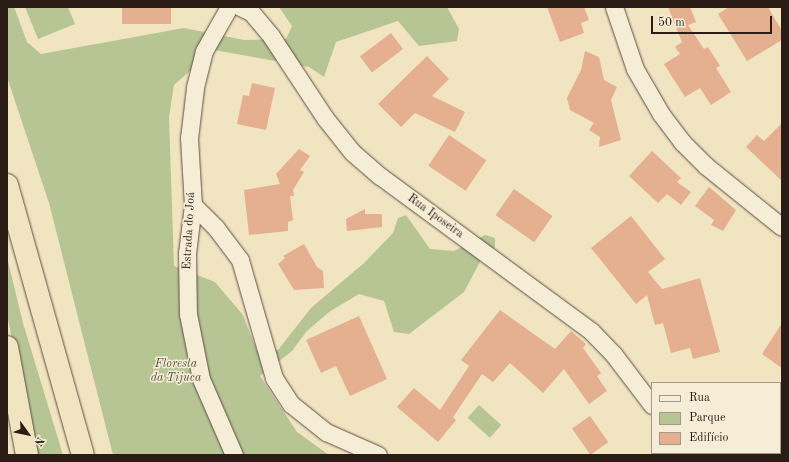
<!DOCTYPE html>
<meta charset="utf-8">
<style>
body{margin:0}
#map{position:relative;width:789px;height:462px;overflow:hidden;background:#f1e4c1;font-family:"Old Standard TT",serif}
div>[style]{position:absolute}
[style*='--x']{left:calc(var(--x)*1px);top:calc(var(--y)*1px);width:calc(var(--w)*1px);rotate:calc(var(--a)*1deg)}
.green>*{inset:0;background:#b7c595;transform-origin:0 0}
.building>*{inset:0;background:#e4b090;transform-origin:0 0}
.roads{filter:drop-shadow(0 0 1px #5d4e41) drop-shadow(0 0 1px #5d4e41)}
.street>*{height:17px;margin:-8.5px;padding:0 8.5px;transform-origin:8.5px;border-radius:8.5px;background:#f6edd7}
.highway>*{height:22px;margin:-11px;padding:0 11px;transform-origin:11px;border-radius:11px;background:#f1e4c1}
span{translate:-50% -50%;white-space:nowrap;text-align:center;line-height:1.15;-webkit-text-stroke:3px #f6edd7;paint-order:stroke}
.street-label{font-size:12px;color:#2c1c16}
.park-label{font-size:12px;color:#564f3c;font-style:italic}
.frame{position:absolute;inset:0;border:8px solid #2c1c16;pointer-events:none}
.legend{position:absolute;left:651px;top:382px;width:130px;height:72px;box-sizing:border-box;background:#f6edd7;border:1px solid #a5998a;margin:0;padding:5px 7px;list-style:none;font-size:12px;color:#2c1c16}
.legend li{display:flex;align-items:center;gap:8px;height:20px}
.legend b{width:20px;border:1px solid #a5998a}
.north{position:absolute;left:8px;top:414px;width:40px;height:40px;-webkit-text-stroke:3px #f6edd7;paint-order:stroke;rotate:123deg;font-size:11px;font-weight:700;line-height:16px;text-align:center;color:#2c1c16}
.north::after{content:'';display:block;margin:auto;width:14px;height:18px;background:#2c1c16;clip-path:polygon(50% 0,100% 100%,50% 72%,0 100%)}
.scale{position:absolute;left:651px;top:16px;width:121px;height:18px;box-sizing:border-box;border:2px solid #2c1c16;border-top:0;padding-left:5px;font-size:12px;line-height:14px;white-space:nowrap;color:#2c1c16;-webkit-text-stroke:3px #f6edd7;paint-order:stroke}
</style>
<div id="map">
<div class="green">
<div style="clip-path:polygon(7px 7px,14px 7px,27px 42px,41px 54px,184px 28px,244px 40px,286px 39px,292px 26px,279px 7px,447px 7px,459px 29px,457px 41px,419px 46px,398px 21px,336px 42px,324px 77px,309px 67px,214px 50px,174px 85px,169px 117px,174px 266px,215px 282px,243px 315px,257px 351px,278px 350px,311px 308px,364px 263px,393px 233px,398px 218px,406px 215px,430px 249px,454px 251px,485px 235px,495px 238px,495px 247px,482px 258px,464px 292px,409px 334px,394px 332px,384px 301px,359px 294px,329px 312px,306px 332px,292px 351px,260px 376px,297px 432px,329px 455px,113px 455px,49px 203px,7px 77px)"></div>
<div style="clip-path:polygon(25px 7px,68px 7px,75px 24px,38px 39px)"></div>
<div style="clip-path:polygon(7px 257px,23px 323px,63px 455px,35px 455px,7px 314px)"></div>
<div style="left:479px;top:405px;width:30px;height:17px;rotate:42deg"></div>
</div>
<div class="building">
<div style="left:122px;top:7px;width:49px;height:17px"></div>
<div style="clip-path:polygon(547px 7px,584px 7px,589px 20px,581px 23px,584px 33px,560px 42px)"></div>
<div style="clip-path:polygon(668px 7px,690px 7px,696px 22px,688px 25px,704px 49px,708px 47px,720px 66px,716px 68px,731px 92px,711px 105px,700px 88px,685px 97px,664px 64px,680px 54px,675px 47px,682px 42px)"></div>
<div style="clip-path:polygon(729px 7px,768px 7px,782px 31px,782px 40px,747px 61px,718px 14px)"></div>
<div style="left:391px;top:33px;width:20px;height:39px;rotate:53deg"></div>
<div style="clip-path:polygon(585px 51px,599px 57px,604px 80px,617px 87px,611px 100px,621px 140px,599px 147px,600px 137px,589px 130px,594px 123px,570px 110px,567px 98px,581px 70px)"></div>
<div style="clip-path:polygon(427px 56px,449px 79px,432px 96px,465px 112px,455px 132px,415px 113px,401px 127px,378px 104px)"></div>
<div style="clip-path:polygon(252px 83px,275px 88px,266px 130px,237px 124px,243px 95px,249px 96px)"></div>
<div style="clip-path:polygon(782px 123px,782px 181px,746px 147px,757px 135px,764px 141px)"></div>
<div style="left:449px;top:135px;width:45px;height:37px;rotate:34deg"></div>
<div style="clip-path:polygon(299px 149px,310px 156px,300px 170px,304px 172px,293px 190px,294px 196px,290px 196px,293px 220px,288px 222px,288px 231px,249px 235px,244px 190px,280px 184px,276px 174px)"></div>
<div style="clip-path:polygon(652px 151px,681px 178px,677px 182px,691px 192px,681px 205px,667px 194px,658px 203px,629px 176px)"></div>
<div style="clip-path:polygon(709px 187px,736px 210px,723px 231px,711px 225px,714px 220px,695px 206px)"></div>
<div style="left:514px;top:189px;width:47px;height:32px;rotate:35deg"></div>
<div style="clip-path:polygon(365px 209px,365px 214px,382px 214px,382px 227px,347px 231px,346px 219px)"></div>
<div style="clip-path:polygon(631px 216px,665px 259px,648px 272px,662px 289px,700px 278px,720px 352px,693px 359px,690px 348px,671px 353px,663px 323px,655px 325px,647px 295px,636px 304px,591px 248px)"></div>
<div style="clip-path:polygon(304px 244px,317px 267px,323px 271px,324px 288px,294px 290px,278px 264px,285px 258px,283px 256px)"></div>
<div style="clip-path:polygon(500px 310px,555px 349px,571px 331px,586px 344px,583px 348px,601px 373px,597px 376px,607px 391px,589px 404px,564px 369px,543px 393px,510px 363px,493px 382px,482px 374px,453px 417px,456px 420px,438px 442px,397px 407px,414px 388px,440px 410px,469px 366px,461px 360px)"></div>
<div style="clip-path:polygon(359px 316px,387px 379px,350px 396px,336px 366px,321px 373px,306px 340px)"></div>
<div style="clip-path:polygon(782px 323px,782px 368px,762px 354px)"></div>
<div style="left:590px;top:416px;width:32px;height:22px;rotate:55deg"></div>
</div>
<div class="roads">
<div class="street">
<div style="--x:229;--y:7;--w:51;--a:119.6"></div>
<div style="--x:204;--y:51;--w:38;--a:104"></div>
<div style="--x:195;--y:88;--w:50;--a:96.8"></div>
<div style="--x:189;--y:138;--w:67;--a:86.6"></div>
<div style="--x:193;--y:205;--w:48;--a:97.1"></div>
<div style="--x:187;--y:253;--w:61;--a:89.1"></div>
<div style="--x:188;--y:314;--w:66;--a:78.7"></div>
<div style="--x:201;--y:379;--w:83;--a:66.5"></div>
<div style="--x:240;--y:7;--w:12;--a:24"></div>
<div style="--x:251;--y:12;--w:31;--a:50"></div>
<div style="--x:271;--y:36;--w:98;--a:56.6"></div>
<div style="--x:325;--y:118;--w:43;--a:51.5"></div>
<div style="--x:352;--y:152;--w:37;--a:41"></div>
<div style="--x:380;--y:176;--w:262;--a:36.3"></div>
<div style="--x:591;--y:331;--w:33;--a:46"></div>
<div style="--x:614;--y:355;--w:63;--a:52.8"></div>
<div style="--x:614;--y:7;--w:65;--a:71.3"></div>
<div style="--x:635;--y:69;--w:52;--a:60"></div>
<div style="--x:661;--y:114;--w:35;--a:53"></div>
<div style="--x:682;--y:142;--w:34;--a:45"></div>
<div style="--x:706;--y:166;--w:97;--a:38.8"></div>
<div style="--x:193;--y:205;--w:33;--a:45"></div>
<div style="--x:216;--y:228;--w:40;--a:53"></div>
<div style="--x:240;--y:260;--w:123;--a:73.9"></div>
<div style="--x:274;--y:378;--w:31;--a:57"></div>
<div style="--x:291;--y:404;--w:45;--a:38.7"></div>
<div style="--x:326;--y:432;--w:57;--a:23.9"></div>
<div style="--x:689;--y:453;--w:3;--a:45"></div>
</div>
<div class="highway">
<div style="--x:7;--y:185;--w:280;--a:74.3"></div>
<div style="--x:7;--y:347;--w:110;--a:79.5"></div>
</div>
</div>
<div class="street-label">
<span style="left:435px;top:217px;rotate:36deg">Rua Iposeira</span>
<span style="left:190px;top:231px;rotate:-87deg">Estrada do Joá</span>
</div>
<div class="park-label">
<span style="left:176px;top:372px">Floresta<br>da Tijuca</span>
</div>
<div class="frame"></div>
<ul class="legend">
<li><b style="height:5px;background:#f6edd7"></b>Rua</li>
<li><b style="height:11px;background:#b7c595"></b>Parque</li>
<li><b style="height:11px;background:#e4b090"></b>Edifício</li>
</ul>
<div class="north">N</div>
<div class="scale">50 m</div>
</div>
